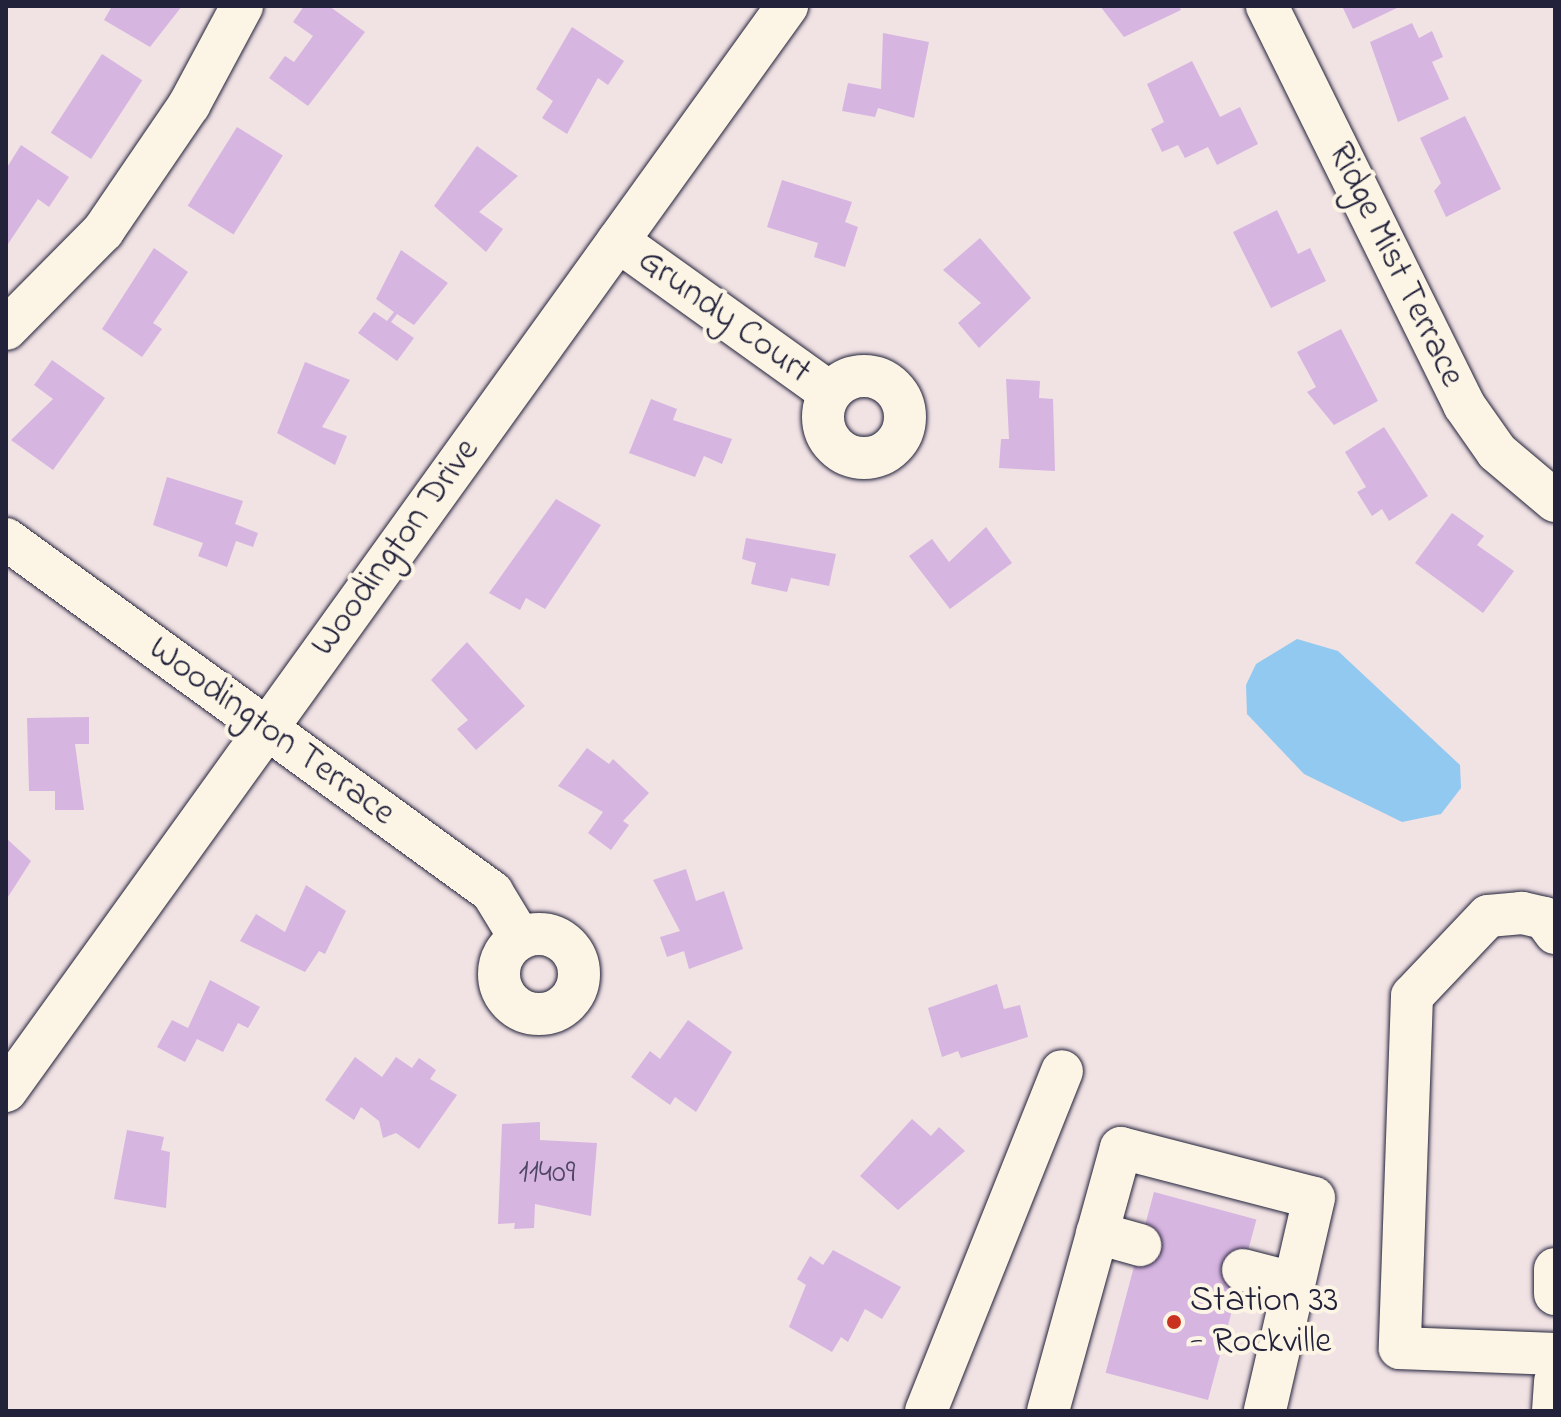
<!DOCTYPE html>
<style>
body{margin:0}
#map{position:relative;width:1561px;height:1417px;overflow:hidden;background:#f1e2e4;font-family:"Indie Flower",sans-serif}
div>[style]{position:absolute}
[style*='--x']{left:calc(var(--x)*1px);top:calc(var(--y)*1px);width:calc(var(--w)*1px);rotate:calc(var(--a)*1deg)}
.water>*{inset:0;background:#91c9f0}
.building>*{inset:0;background:#d7b5e1;transform-origin:0 0}
.roads{filter:drop-shadow(0 0 2px #22223b) drop-shadow(0 0 2px #22223b)}
.minor>*{height:42px;margin:-21px;padding:0 21px;transform-origin:21px;border-radius:21px;background:#fcf5e5}
.minor>.ring{margin:-21px;padding:0;box-sizing:content-box;background:none;border:42px solid #fcf5e5;border-radius:50%}
.dots>*{width:22px;height:22px;translate:-50% -50%;box-sizing:border-box;border:4px solid #fcf5e5;border-radius:50%}
span{translate:-50% -50%;white-space:nowrap;text-align:center;line-height:1.15;-webkit-text-stroke:8px #fcf5e5;paint-order:stroke}
.number-label{font-size:32px;color:#4f4764}
.number-label span{-webkit-text-stroke-width:0}
.street-label{font-size:36px;color:#22223b}
.poi-label{font-size:36px;color:#22223b}
.left{translate:0 -50%;text-align:left}
.frame{position:absolute;inset:0;border:8px solid #22223b;pointer-events:none}
</style>
<div id="map">
<div class="water">
<div style="clip-path:polygon(1297px 639px,1338px 651px,1460px 765px,1461px 788px,1441px 814px,1402px 822px,1304px 774px,1247px 714px,1246px 685px,1256px 664px)"></div>
</div>
<div class="building">
<div style="clip-path:polygon(112px 6px,182px 6px,150px 47px,104px 20px)"></div>
<div style="clip-path:polygon(304px 6px,329px 6px,365px 32px,308px 106px,269px 78px,285px 56px,294px 62px,313px 36px,293px 22px)"></div>
<div style="clip-path:polygon(1100px 6px,1179px 6px,1181px 10px,1124px 37px)"></div>
<div style="clip-path:polygon(1342px 6px,1401px 6px,1353px 29px)"></div>
<div style="clip-path:polygon(1412px 23px,1419px 38px,1432px 31px,1443px 57px,1432px 62px,1449px 99px,1398px 122px,1370px 42px)"></div>
<div style="clip-path:polygon(572px 27px,624px 61px,608px 85px,598px 78px,567px 134px,542px 118px,553px 101px,536px 89px)"></div>
<div style="clip-path:polygon(883px 33px,929px 42px,914px 118px,878px 108px,875px 117px,842px 111px,848px 83px,881px 89px)"></div>
<div style="left:102px;top:54px;width:48px;height:94px;rotate:33deg"></div>
<div style="clip-path:polygon(1192px 61px,1220px 117px,1240px 107px,1258px 144px,1217px 165px,1208px 147px,1185px 158px,1178px 145px,1162px 152px,1151px 129px,1164px 122px,1147px 84px)"></div>
<div style="clip-path:polygon(1465px 116px,1501px 189px,1446px 217px,1434px 191px,1441px 183px,1420px 138px)"></div>
<div style="left:237px;top:127px;width:54px;height:93px;rotate:32deg"></div>
<div style="clip-path:polygon(21px 145px,69px 177px,49px 207px,38px 199px,6px 247px,6px 169px)"></div>
<div style="clip-path:polygon(477px 146px,518px 176px,479px 212px,503px 229px,486px 252px,434px 206px)"></div>
<div style="clip-path:polygon(782px 180px,852px 202px,845px 222px,858px 227px,845px 267px,814px 257px,818px 243px,767px 227px)"></div>
<div style="clip-path:polygon(1277px 210px,1298px 254px,1310px 248px,1326px 281px,1271px 308px,1233px 232px)"></div>
<div style="clip-path:polygon(980px 238px,1031px 298px,979px 348px,958px 323px,981px 303px,943px 270px)"></div>
<div style="clip-path:polygon(154px 248px,188px 272px,153px 323px,162px 329px,142px 357px,102px 329px)"></div>
<div style="clip-path:polygon(401px 250px,448px 283px,414px 325px,397px 314px,391px 322px,414px 338px,397px 361px,358px 333px,374px 312px,387px 321px,394px 312px,376px 299px)"></div>
<div style="clip-path:polygon(1341px 329px,1378px 401px,1334px 425px,1307px 392px,1316px 387px,1297px 352px)"></div>
<div style="clip-path:polygon(52px 360px,105px 398px,53px 470px,11px 440px,53px 399px,34px 385px)"></div>
<div style="clip-path:polygon(305px 362px,350px 380px,322px 427px,347px 436px,335px 465px,277px 433px)"></div>
<div style="clip-path:polygon(1006px 379px,1040px 381px,1039px 398px,1053px 399px,1055px 471px,999px 468px,1001px 439px,1009px 439px)"></div>
<div style="clip-path:polygon(651px 399px,677px 409px,673px 420px,732px 439px,722px 464px,704px 456px,695px 477px,629px 453px)"></div>
<div style="clip-path:polygon(1384px 427px,1428px 496px,1389px 521px,1382px 509px,1372px 516px,1357px 492px,1366px 487px,1345px 452px)"></div>
<div style="clip-path:polygon(167px 477px,243px 501px,235px 524px,258px 533px,253px 547px,236px 541px,227px 567px,198px 556px,203px 543px,153px 525px)"></div>
<div style="clip-path:polygon(556px 499px,601px 525px,545px 609px,526px 598px,520px 610px,489px 593px)"></div>
<div style="clip-path:polygon(1452px 513px,1484px 536px,1477px 545px,1514px 571px,1483px 613px,1415px 563px)"></div>
<div style="clip-path:polygon(986px 527px,1012px 563px,950px 609px,909px 556px,932px 539px,949px 562px)"></div>
<div style="clip-path:polygon(746px 538px,836px 554px,829px 586px,791px 578px,787px 592px,751px 584px,756px 563px,742px 559px)"></div>
<div style="clip-path:polygon(467px 642px,525px 706px,476px 750px,457px 729px,468px 720px,431px 680px)"></div>
<div style="clip-path:polygon(89px 717px,89px 744px,75px 744px,84px 810px,55px 810px,55px 791px,29px 791px,27px 718px)"></div>
<div style="clip-path:polygon(587px 748px,609px 764px,613px 759px,649px 793px,623px 821px,629px 825px,611px 850px,588px 833px,603px 812px,558px 786px)"></div>
<div style="clip-path:polygon(6px 838px,31px 861px,6px 900px)"></div>
<div style="clip-path:polygon(686px 869px,696px 901px,724px 891px,743px 949px,689px 969px,684px 951px,667px 957px,660px 937px,680px 931px,653px 880px)"></div>
<div style="clip-path:polygon(306px 885px,346px 911px,325px 954px,319px 951px,305px 972px,240px 941px,256px 914px,285px 932px)"></div>
<div style="clip-path:polygon(210px 980px,260px 1007px,248px 1028px,238px 1023px,223px 1052px,197px 1039px,185px 1062px,157px 1047px,172px 1020px,188px 1028px)"></div>
<div style="clip-path:polygon(997px 984px,1004px 1009px,1020px 1005px,1028px 1037px,961px 1058px,958px 1051px,942px 1057px,928px 1008px)"></div>
<div style="clip-path:polygon(688px 1020px,732px 1052px,696px 1112px,675px 1097px,670px 1105px,631px 1077px,650px 1051px,660px 1059px)"></div>
<div style="clip-path:polygon(355px 1057px,382px 1077px,396px 1057px,412px 1068px,419px 1058px,436px 1070px,430px 1079px,457px 1095px,419px 1149px,396px 1133px,383px 1138px,379px 1121px,361px 1107px,354px 1120px,325px 1100px)"></div>
<div style="clip-path:polygon(912px 1119px,931px 1136px,939px 1127px,965px 1151px,898px 1210px,860px 1176px)"></div>
<div style="clip-path:polygon(540px 1122px,540px 1140px,597px 1143px,591px 1216px,535px 1204px,534px 1228px,514px 1229px,515px 1223px,498px 1224px,502px 1124px)"></div>
<div style="clip-path:polygon(127px 1130px,164px 1137px,161px 1150px,170px 1152px,166px 1208px,114px 1199px)"></div>
<div style="left:1154px;top:1192px;width:106px;height:187px;rotate:15deg"></div>
<div style="clip-path:polygon(833px 1250px,901px 1287px,882px 1319px,865px 1309px,848px 1342px,841px 1337px,832px 1352px,789px 1327px,806px 1285px,797px 1279px,810px 1256px,823px 1265px)"></div>
</div>
<div class="roads">
<div class="minor">
<div style="--x:1267;--y:6;--w:445;--a:63.7"></div>
<div style="--x:1464;--y:405;--w:57;--a:54.9"></div>
<div style="--x:1497;--y:452;--w:76;--a:40.2"></div>
<div style="--x:618;--y:241;--w:261;--a:35.6"></div>
<div style="--x:6;--y:329;--w:138;--a:-45.3"></div>
<div style="--x:103;--y:231;--w:153;--a:-55.7"></div>
<div style="--x:189;--y:105;--w:112;--a:-61.8"></div>
<div class="ring" style="left:823px;top:376px;width:40px;height:40px"></div>
<div style="--x:6;--y:539;--w:601;--a:35.99"></div>
<div style="--x:492;--y:892;--w:54;--a:58.7"></div>
<div style="--x:1555;--y:933;--w:19;--a:-126"></div>
<div style="--x:1544;--y:918;--w:23;--a:-167"></div>
<div style="--x:1522;--y:913;--w:34;--a:175"></div>
<div style="--x:1488;--y:916;--w:110;--a:133.5"></div>
<div style="--x:1412;--y:996;--w:352;--a:92"></div>
<div style="--x:1400;--y:1348;--w:155;--a:2.2"></div>
<div class="ring" style="left:499px;top:934px;width:38px;height:38px"></div>
<div style="--x:6;--y:1091;--w:1337;--a:-54.25"></div>
<div style="--x:1097;--y:1233;--w:45;--a:15.6"></div>
<div style="--x:1555;--y:1269;--w:25;--a:90"></div>
<div style="--x:1243;--y:1270;--w:52;--a:14.6"></div>
<div style="--x:926;--y:1411;--w:366;--a:-68.2"></div>
<div style="--x:1048;--y:1411;--w:273;--a:-74.5"></div>
<div style="--x:1121;--y:1148;--w:199;--a:14.5"></div>
<div style="--x:1314;--y:1198;--w:219;--a:103"></div>
<div style="--x:1553;--y:1411;--w:30;--a:-86"></div>
</div>
</div>
<div class="dots">
<div style="left:1174px;top:1322px;background:#c8321e"></div>
</div>
<div class="number-label">
<span style="left:547px;top:1174px">11409</span>
</div>
<div class="street-label">
<span style="left:1395px;top:265px;rotate:64deg">Ridge Mist Terrace</span>
<span style="left:724px;top:317px;rotate:36deg">Grundy Court</span>
<span style="left:396px;top:548px;rotate:-54deg">Woodington Drive</span>
<span style="left:271px;top:732px;rotate:36deg">Woodington Terrace</span>
</div>
<div class="poi-label">
<span class="left" style="left:1190px;top:1322px">Station 33<br>- Rockville</span>
</div>
<div class="frame"></div>
</div>
